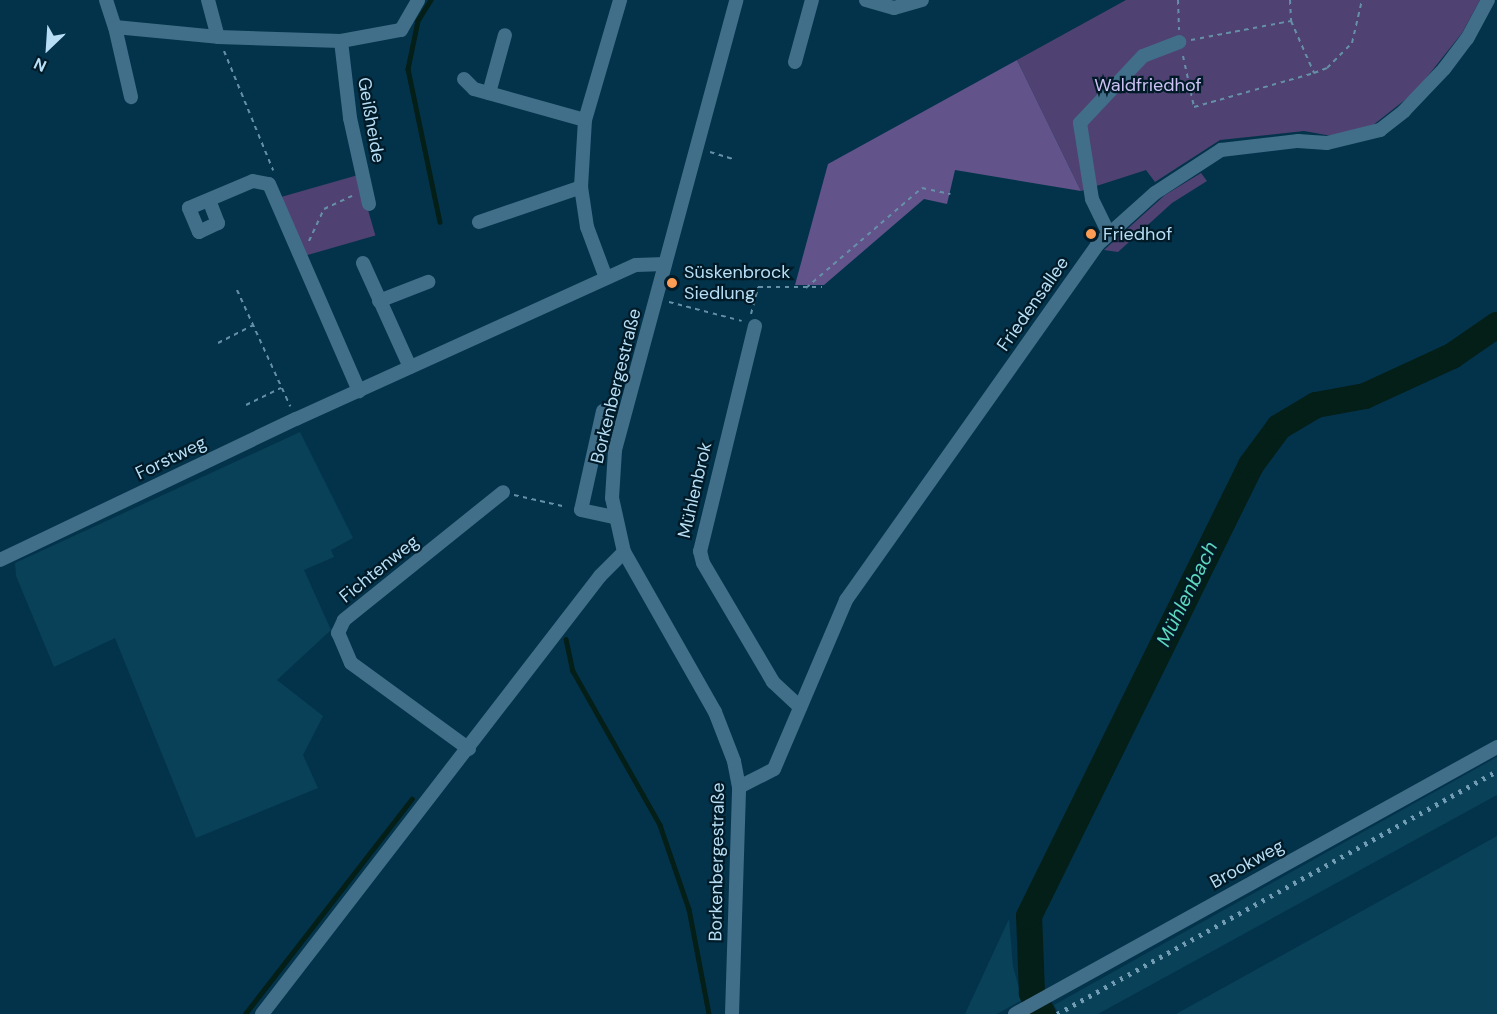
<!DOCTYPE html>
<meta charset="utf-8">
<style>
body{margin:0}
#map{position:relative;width:1497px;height:1014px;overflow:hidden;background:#03334a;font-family:"DM Sans",sans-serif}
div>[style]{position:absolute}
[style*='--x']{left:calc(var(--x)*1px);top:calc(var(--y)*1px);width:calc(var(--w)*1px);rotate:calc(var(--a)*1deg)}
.built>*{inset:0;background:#094159}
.green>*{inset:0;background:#4f4272;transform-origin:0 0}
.forest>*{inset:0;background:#62538a}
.stream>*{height:4.5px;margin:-2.25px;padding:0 2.25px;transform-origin:2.25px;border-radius:2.25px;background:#041e18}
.river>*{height:26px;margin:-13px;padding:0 13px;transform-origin:13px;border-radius:13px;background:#041e18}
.path>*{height:2px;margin-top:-1px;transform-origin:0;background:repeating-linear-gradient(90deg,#6590a7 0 4.5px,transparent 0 9px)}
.minor>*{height:14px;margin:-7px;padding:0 7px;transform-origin:7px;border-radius:7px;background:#416f8a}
.rail>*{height:4.5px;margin-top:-2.25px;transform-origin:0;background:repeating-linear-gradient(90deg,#719cb3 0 3px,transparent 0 9px)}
.dots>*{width:16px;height:16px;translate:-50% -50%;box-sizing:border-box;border:3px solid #011a27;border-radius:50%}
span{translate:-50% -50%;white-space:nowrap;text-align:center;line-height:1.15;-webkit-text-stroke:4.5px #011a27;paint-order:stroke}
.park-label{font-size:18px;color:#cec2f5}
.street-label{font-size:18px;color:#b7def5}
.poi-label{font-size:18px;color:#b7def5}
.left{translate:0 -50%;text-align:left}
.water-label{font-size:20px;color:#5ed9bc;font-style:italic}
.north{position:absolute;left:18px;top:18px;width:60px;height:60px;-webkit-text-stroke:4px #011a27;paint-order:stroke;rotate:205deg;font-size:16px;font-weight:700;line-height:24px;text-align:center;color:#b7def5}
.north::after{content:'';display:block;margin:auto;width:21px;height:27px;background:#b7def5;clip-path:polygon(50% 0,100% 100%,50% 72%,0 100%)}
</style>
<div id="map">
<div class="built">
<div style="clip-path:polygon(300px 432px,353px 538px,331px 550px,334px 557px,304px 570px,331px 630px,277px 680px,323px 716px,303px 755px,318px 788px,196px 838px,115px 638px,54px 667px,16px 576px,15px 563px)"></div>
<div style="clip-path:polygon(1497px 757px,1497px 795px,1098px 1014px,1059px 1014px,1054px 1005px)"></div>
<div style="clip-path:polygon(1497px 836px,1497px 1014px,1176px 1014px)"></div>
<div style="clip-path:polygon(1009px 919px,1013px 966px,1022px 1000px,997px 1014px,965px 1014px)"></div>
</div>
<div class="green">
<div style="clip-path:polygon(1126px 0,1480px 0,1462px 33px,1415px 92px,1354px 140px,1304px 131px,1220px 140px,1155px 182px,1146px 170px,1081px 191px,1017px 60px)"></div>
<div style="clip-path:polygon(1201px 173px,1207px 181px,1172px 203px,1118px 252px,1104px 250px,1165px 195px)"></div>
<div style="left:358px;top:175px;width:63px;height:80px;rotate:74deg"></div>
</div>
<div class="forest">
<div style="clip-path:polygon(1017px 60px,1081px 191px,955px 170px,947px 204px,924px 199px,824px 285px,795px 285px,828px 164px)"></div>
</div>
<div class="stream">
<div style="--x:431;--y:0;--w:25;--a:122"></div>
<div style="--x:418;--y:21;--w:49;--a:101.8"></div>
<div style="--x:408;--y:69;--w:156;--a:78.2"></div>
<div style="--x:566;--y:639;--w:33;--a:78"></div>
<div style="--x:573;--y:671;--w:177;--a:60.5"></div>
<div style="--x:660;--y:825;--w:89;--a:71"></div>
<div style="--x:689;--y:909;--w:107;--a:79.2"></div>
<div style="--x:245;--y:1014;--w:272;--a:-52.2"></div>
</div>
<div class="river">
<div style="--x:1043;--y:1014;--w:24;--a:-118"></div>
<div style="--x:1032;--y:993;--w:77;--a:-92.2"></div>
<div style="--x:1029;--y:916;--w:503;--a:-63.79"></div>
<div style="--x:1251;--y:465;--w:47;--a:-53.6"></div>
<div style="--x:1279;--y:427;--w:43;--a:-30.7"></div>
<div style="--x:1316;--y:405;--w:50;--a:-10.4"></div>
<div style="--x:1365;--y:396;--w:96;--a:-24.7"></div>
<div style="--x:1452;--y:356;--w:55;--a:-34.6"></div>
</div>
<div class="path">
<div style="--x:1178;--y:0;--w:30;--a:88"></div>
<div style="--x:1290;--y:0;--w:21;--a:87"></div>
<div style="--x:1291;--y:21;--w:57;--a:66.1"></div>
<div style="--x:1191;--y:40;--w:102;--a:-10.8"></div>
<div style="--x:224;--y:51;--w:129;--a:67.6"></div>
<div style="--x:1183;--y:56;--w:52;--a:77.8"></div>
<div style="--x:1194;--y:107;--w:125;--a:-15.8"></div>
<div style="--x:1314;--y:73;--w:14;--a:-21"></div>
<div style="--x:1327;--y:68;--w:35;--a:-45"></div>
<div style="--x:1352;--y:43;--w:44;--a:-76.9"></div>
<div style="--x:710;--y:152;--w:24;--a:17"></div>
<div style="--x:309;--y:241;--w:35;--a:-65"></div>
<div style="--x:324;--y:209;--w:31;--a:-25"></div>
<div style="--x:806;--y:288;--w:153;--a:-40.8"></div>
<div style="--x:922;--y:188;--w:29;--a:12"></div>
<div style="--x:237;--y:290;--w:128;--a:65.4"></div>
<div style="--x:669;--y:302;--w:75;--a:14.6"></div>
<div style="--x:751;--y:314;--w:28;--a:-75"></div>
<div style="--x:758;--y:287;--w:64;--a:0"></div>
<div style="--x:218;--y:343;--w:39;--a:-27"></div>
<div style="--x:246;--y:405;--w:39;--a:-26"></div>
<div style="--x:514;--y:495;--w:54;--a:12.8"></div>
</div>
<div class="minor">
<div style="--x:106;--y:0;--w:28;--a:72"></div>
<div style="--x:115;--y:27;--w:103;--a:5.5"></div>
<div style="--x:218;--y:37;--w:123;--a:1.9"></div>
<div style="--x:341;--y:41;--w:61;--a:-10.4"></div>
<div style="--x:401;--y:30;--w:34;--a:-60"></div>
<div style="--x:208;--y:0;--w:38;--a:75"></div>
<div style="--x:866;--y:0;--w:29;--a:16"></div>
<div style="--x:894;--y:8;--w:29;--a:-16"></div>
<div style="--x:115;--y:27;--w:72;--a:77.1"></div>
<div style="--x:341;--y:41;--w:78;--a:83.3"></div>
<div style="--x:350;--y:118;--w:88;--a:77.5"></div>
<div style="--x:795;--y:62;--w:64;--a:-74.7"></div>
<div style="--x:464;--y:79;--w:14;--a:45"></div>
<div style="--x:474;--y:89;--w:115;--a:15.6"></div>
<div style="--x:489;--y:93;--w:60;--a:-74.6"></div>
<div style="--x:209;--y:200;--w:25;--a:69"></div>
<div style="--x:218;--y:223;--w:21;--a:155"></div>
<div style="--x:199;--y:232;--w:26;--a:-113"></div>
<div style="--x:189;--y:208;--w:69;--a:-22.9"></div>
<div style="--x:253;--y:181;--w:16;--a:11"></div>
<div style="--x:269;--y:184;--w:226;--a:66.5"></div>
<div style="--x:479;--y:222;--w:108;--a:-18.9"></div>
<div style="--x:1109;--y:234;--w:39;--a:-116"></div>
<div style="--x:1092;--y:199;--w:77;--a:-99"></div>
<div style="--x:1080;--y:123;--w:92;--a:-46.8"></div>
<div style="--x:1143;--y:56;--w:39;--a:-21"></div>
<div style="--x:363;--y:263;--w:114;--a:65.7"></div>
<div style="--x:606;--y:278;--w:54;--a:-110.4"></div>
<div style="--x:587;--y:227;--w:40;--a:-98.5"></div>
<div style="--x:581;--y:187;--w:67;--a:-86.6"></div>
<div style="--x:585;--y:120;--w:125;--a:-73.7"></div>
<div style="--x:379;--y:301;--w:53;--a:-21.2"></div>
<div style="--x:755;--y:326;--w:232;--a:103.7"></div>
<div style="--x:700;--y:551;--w:12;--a:76"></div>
<div style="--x:703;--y:563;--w:138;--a:59.5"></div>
<div style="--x:773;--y:682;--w:37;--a:43"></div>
<div style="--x:603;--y:411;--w:101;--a:102.5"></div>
<div style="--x:581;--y:510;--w:34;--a:12"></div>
<div style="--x:0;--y:560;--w:328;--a:-25.5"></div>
<div style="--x:296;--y:419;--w:373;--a:-24.4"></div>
<div style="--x:636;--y:265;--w:29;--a:-2"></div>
<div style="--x:469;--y:749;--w:146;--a:-143.9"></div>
<div style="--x:351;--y:663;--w:33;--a:-113"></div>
<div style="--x:338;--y:633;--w:14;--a:-65"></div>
<div style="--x:344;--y:620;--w:204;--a:-38.8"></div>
<div style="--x:739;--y:787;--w:39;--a:-27"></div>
<div style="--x:774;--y:769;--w:184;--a:-66.9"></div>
<div style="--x:846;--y:600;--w:435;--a:-54.7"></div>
<div style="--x:1097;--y:245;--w:78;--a:-41.9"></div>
<div style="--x:1155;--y:193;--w:79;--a:-33.1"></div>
<div style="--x:1221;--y:150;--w:78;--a:-6.7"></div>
<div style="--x:1298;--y:141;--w:29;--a:4"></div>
<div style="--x:1327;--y:143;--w:55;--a:-13.8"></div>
<div style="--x:1380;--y:130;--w:31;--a:-38"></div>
<div style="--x:1404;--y:111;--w:58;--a:-46.4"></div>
<div style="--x:1444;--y:69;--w:38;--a:-53"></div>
<div style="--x:1467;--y:39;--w:44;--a:-61.7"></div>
<div style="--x:262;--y:1014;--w:553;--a:-52.34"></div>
<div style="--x:600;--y:576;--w:34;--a:-45"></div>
<div style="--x:732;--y:1014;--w:227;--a:-88.2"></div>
<div style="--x:739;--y:787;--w:26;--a:-101"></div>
<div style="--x:734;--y:761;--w:53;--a:-111.2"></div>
<div style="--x:715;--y:712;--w:184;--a:-119.6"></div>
<div style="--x:624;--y:552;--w:55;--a:-102.5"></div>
<div style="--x:612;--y:498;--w:48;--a:-86.4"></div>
<div style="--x:615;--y:450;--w:466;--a:-74.9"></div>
<div style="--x:1015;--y:1014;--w:551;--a:-28.98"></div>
</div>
<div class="rail">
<div style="--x:1057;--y:1014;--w:503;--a:-28.91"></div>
</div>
<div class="dots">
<div style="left:1091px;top:234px;background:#fd9d55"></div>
<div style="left:672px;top:283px;background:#fd9d55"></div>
</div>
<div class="park-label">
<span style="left:1148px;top:85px">Waldfriedhof</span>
</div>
<div class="street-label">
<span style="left:371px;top:120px;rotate:80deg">Geißheide</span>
<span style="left:1033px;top:304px;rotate:-55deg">Friedensallee</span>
<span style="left:616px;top:386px;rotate:-76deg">Borkenbergestraße</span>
<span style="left:171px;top:458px;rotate:-26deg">Forstweg</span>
<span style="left:695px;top:490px;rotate:-77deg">Mühlenbrok</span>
<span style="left:379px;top:569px;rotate:-39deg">Fichtenweg</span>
<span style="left:717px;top:862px;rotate:-89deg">Borkenbergestraße</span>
<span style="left:1247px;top:864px;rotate:-29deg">Brookweg</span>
</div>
<div class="poi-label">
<span class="left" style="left:1103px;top:234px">Friedhof</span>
<span class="left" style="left:684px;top:283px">Süskenbrock<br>Siedlung</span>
</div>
<div class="water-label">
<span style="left:1187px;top:594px;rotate:-64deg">Mühlenbach</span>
</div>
<div class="north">N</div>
</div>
